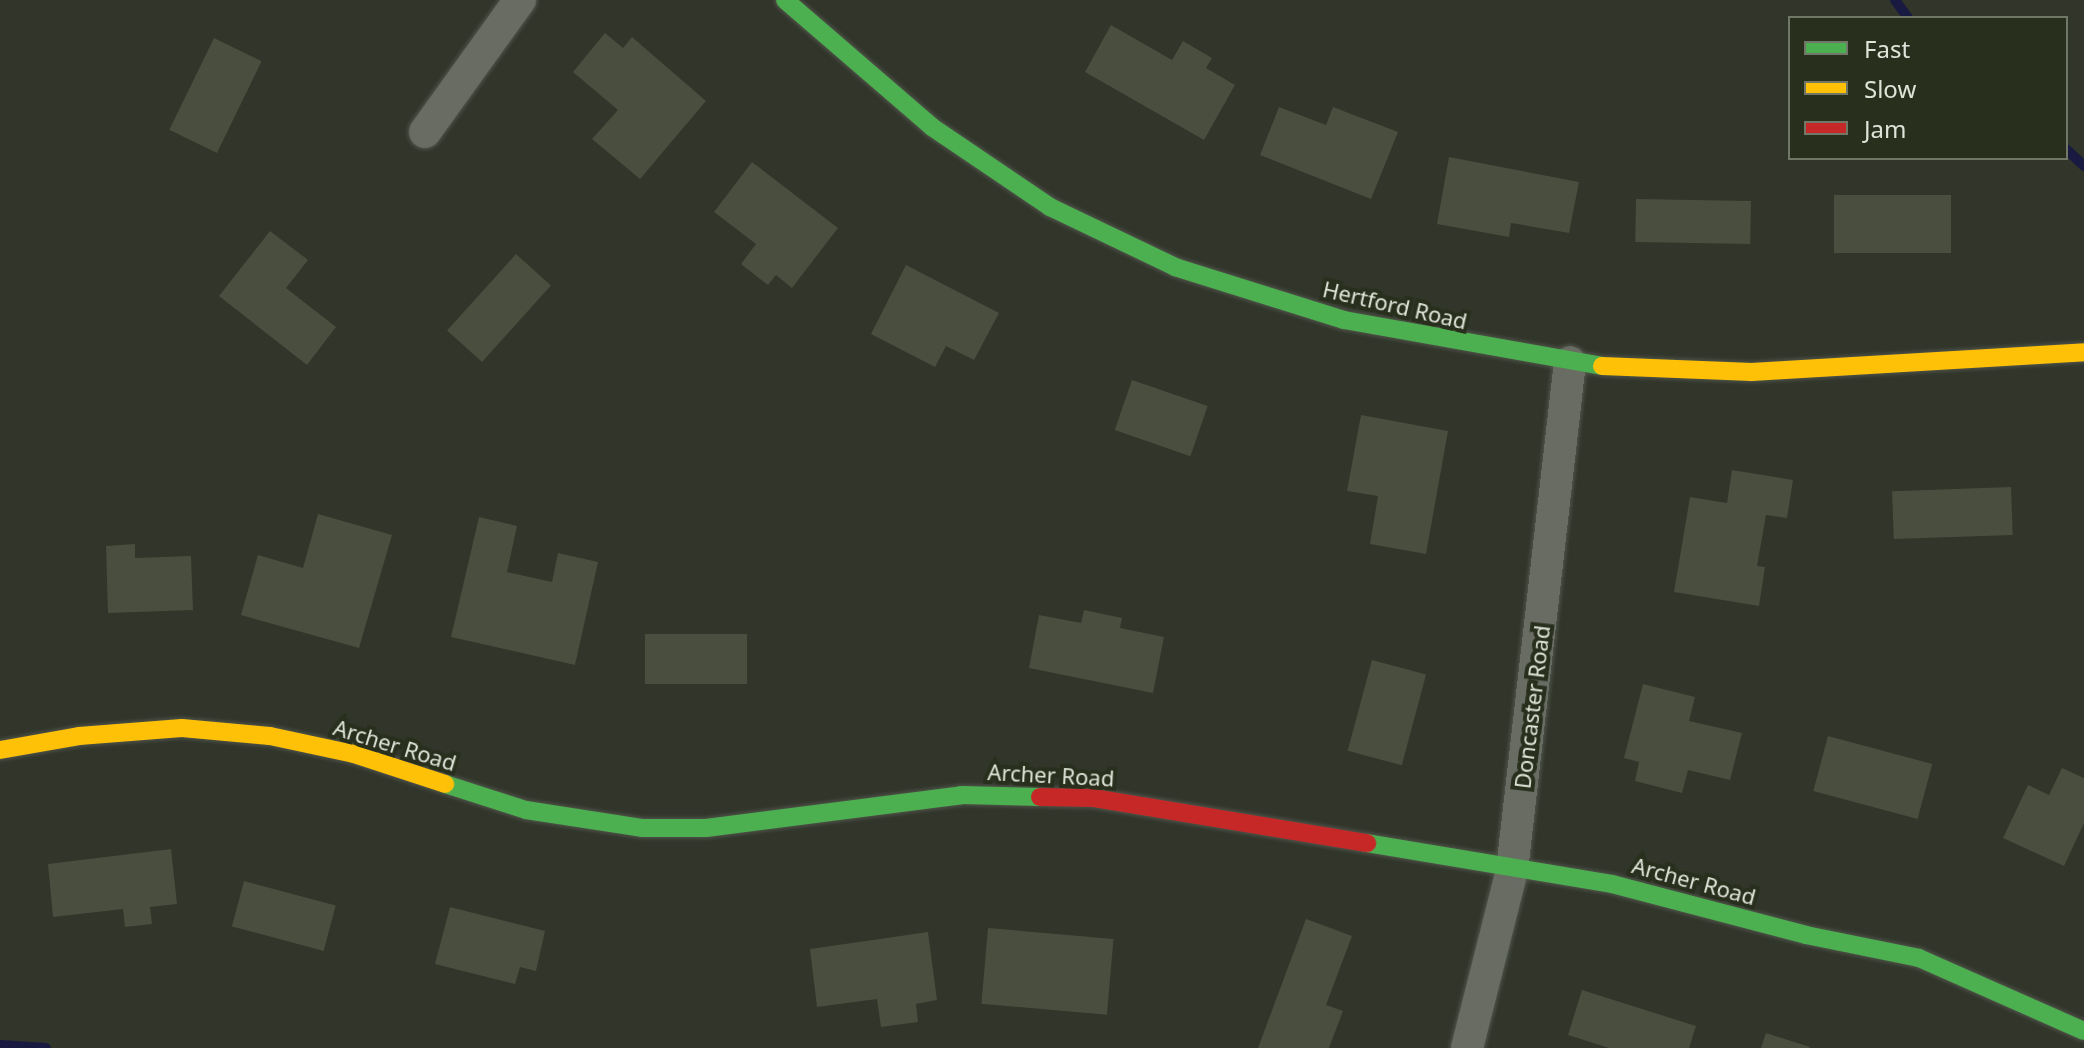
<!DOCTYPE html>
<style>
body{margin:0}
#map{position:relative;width:2084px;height:1048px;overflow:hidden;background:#31352a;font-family:"Noto Sans",sans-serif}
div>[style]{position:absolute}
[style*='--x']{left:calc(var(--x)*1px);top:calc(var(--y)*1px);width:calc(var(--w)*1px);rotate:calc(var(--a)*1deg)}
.stream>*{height:10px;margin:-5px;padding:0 5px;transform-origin:5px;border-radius:5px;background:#191a41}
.building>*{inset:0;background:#494e3f;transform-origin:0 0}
.roads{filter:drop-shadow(0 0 2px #50544a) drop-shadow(0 0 2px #50544a)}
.street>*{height:32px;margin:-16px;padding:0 16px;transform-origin:16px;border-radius:16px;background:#686c63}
.fast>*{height:18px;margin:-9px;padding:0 9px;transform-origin:9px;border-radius:9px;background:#4caf50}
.slow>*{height:18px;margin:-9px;padding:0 9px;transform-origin:9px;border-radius:9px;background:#ffc107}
.jam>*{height:18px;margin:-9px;padding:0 9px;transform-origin:9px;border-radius:9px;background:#c62828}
span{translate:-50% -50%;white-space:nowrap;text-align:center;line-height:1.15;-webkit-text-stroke:8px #282f1c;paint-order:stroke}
.street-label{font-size:22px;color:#dfe4d8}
.legend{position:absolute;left:1788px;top:16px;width:280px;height:144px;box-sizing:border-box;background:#282f1c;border:2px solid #717767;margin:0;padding:10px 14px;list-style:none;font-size:24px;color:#dfe4d8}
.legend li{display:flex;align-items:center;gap:16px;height:40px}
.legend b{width:40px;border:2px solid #717767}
</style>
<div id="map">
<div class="stream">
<div style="--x:1895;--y:0;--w:22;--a:54"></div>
<div style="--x:2066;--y:149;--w:25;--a:43"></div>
<div style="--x:0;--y:1045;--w:46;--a:3.7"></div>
</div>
<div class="building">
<div style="clip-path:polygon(1111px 25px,1172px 60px,1183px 41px,1212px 58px,1206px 68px,1235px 85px,1204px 140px,1085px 72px)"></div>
<div style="clip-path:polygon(605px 33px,623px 48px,632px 37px,706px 101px,640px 179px,592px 139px,618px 110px,573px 72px)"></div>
<div style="left:214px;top:38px;width:53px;height:102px;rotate:26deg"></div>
<div style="clip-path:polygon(1279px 107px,1326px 125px,1333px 107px,1398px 132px,1371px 199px,1260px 155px)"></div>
<div style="clip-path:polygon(1449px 157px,1579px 182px,1569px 233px,1511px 223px,1509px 237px,1437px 224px)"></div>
<div style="clip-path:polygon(752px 162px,838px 228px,792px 288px,776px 275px,768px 285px,741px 264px,756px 244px,714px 212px)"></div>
<div style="left:1834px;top:195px;width:117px;height:58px"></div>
<div style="left:1636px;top:199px;width:115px;height:43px;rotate:1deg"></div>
<div style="clip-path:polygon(270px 231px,308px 260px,286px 288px,336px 327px,307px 365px,219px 296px)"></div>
<div style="left:516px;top:254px;width:47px;height:103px;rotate:42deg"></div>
<div style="clip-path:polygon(906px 265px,999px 313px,974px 360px,946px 346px,935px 367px,871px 334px)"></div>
<div style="left:1132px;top:380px;width:80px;height:53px;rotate:19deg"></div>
<div style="clip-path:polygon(1361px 415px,1448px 431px,1426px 554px,1370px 544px,1378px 496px,1347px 491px)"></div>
<div style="clip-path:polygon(1732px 470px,1793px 480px,1787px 518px,1766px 515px,1757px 566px,1765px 567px,1759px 606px,1674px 592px,1690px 497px,1727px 503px)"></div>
<div style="left:2011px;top:487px;width:48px;height:119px;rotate:88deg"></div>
<div style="clip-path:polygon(318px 514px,392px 535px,359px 648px,241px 615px,258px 555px,303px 568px)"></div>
<div style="clip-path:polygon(479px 517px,517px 526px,507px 572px,552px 582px,558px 553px,598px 562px,575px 665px,451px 637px)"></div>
<div style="clip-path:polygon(135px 544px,135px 558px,191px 556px,193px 610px,108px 613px,106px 546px)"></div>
<div style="clip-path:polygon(1084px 610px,1122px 618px,1120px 628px,1164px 637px,1153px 693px,1029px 668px,1039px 615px,1081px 623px)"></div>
<div style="left:645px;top:634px;width:102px;height:50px"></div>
<div style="left:1372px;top:660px;width:56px;height:94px;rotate:15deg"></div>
<div style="clip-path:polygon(1643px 684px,1695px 697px,1689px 721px,1742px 733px,1730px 780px,1688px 770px,1682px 793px,1635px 781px,1639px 762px,1624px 758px)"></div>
<div style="left:1828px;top:736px;width:108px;height:57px;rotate:15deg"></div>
<div style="clip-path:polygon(2062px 768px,2084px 778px,2084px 823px,2064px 866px,2003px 838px,2028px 785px,2049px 795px)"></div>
<div style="clip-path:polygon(171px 849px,177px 904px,150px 907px,152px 924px,125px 927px,123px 909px,53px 917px,48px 864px)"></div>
<div style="left:244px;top:881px;width:95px;height:47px;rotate:15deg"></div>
<div style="clip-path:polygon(450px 907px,545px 931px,536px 971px,520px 967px,515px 984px,435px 964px)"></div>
<div style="clip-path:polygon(1306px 919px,1352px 936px,1326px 1005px,1343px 1011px,1329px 1048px,1258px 1048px)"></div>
<div style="left:988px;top:928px;width:126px;height:76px;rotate:5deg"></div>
<div style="clip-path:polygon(928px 932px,937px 1000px,916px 1004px,918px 1022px,881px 1027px,877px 999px,817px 1007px,810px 949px)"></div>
<div style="clip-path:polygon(1582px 990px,1696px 1026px,1689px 1048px,1609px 1048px,1568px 1035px)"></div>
<div style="clip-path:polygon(1766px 1033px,1810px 1047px,1809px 1048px,1761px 1048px)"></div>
</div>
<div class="roads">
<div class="street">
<div style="--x:425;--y:132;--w:163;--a:-54.3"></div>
<div style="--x:1467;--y:1048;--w:184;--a:-75.8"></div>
<div style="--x:1512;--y:870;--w:511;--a:-83.49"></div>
</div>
<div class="fast">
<div style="--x:785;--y:0;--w:194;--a:40.8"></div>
<div style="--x:932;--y:127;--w:143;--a:34.1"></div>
<div style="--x:1050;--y:207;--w:139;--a:25.6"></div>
<div style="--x:1175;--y:267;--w:177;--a:17.4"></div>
<div style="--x:1344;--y:320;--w:262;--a:10.1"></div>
<div style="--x:445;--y:784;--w:85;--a:17.8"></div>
<div style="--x:526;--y:810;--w:117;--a:8.8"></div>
<div style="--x:642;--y:828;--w:64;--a:0"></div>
<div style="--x:706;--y:828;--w:258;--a:-7.3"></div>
<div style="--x:962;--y:795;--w:78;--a:1.5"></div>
<div style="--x:1367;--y:843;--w:248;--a:9.5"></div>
<div style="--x:1612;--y:884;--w:201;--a:14.7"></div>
<div style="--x:1806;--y:935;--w:115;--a:11.5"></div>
<div style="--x:1919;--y:958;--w:180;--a:23.9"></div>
</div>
<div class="slow">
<div style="--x:1602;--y:366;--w:150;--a:2.3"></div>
<div style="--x:1752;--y:372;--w:333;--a:-3.4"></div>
<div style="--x:0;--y:750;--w:80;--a:-10"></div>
<div style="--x:79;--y:736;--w:103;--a:-4.4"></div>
<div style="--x:182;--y:728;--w:88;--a:5.2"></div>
<div style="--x:270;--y:736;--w:86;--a:12.1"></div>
<div style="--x:354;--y:754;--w:96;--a:18.2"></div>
</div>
<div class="jam">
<div style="--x:1040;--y:797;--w:54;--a:1.1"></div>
<div style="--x:1094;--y:798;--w:277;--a:9.4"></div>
</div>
</div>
<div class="street-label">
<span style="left:1395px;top:305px;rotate:13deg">Hertford Road</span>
<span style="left:1532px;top:707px;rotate:-83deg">Doncaster Road</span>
<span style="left:395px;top:745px;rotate:17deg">Archer Road</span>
<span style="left:1051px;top:775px;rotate:3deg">Archer Road</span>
<span style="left:1694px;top:881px;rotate:15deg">Archer Road</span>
</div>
<ul class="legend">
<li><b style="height:10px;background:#4caf50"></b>Fast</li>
<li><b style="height:10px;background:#ffc107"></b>Slow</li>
<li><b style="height:10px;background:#c62828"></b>Jam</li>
</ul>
</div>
